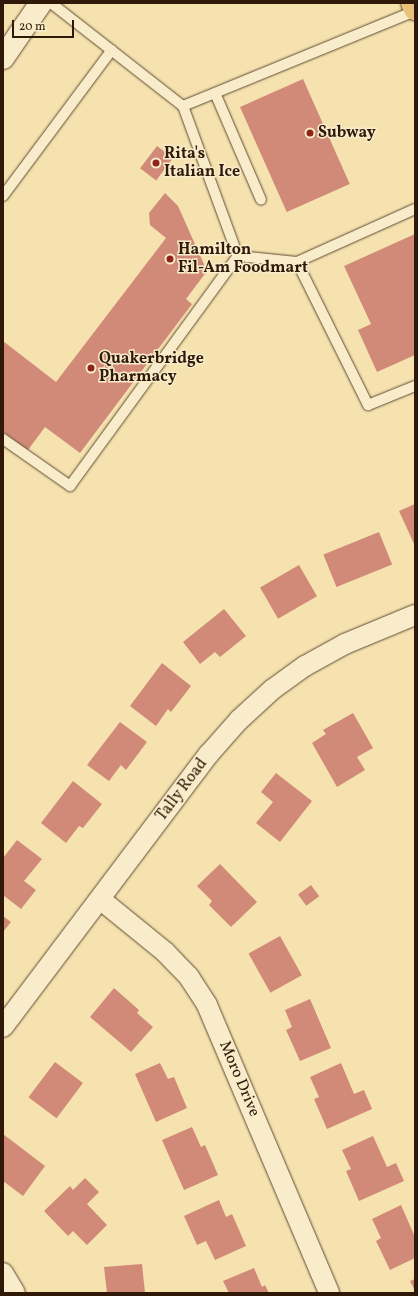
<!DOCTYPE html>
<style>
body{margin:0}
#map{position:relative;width:418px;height:1296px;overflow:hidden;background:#f5e2af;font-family:Vollkorn,serif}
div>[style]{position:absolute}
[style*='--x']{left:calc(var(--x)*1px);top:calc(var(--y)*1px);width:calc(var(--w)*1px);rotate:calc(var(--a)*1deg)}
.building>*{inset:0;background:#d18a77;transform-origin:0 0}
.roads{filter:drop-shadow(0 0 1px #614b32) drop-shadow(0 0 1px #614b32)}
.lane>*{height:10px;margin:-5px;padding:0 5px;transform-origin:5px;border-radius:5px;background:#f8eccb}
.street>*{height:20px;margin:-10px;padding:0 10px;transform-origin:10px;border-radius:10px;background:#f8eccb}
.secondary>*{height:22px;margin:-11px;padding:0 11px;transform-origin:11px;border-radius:11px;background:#f8eccb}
.primary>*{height:22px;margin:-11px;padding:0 11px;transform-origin:11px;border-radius:11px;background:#eac178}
.dots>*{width:11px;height:11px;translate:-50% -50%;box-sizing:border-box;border:2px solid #f8eccb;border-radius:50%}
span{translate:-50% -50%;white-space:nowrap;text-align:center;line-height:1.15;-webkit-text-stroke:3px #f8eccb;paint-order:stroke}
.poi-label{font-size:16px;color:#301909;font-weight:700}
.left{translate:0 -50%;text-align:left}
.street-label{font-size:16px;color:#301909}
.frame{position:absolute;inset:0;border:4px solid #301909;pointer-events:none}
.scale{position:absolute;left:12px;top:20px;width:62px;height:18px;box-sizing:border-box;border:2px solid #301909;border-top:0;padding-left:5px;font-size:12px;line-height:14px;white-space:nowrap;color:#301909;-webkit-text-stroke:3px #f8eccb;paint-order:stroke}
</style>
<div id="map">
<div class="building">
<div style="left:303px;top:79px;width:115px;height:69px;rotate:66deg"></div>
<div style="left:157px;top:146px;width:20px;height:28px;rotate:37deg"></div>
<div style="clip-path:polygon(165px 193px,178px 206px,207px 271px,186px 299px,192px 304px,80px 453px,45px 427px,28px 450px,3px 432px,3px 341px,56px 382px,166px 238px,150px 225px,149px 213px)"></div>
<div style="clip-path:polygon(415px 234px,415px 355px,377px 372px,358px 330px,371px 324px,344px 266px)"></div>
<div style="clip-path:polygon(415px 504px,415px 546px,399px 511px)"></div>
<div style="left:379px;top:532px;width:35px;height:60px;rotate:68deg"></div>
<div style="left:299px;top:565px;width:36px;height:45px;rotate:60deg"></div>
<div style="clip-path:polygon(224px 609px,246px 636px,220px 657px,215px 652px,200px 664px,183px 642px)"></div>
<div style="clip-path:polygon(162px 663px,191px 686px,171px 712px,168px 709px,156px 726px,130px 706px)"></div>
<div style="clip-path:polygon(353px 713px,373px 748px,357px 757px,365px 770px,337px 787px,312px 743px,326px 734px,323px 730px)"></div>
<div style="clip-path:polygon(120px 722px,147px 742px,126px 770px,121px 765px,109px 781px,87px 765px)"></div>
<div style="clip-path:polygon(276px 773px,312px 801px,280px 842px,256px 823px,273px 802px,261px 792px)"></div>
<div style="clip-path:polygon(73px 781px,102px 804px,83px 828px,79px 826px,66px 843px,41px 823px)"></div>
<div style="clip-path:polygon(17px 840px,42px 859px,24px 881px,36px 890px,21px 909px,3px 895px,3px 858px)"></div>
<div style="clip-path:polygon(220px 864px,257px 902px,231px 927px,209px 905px,212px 901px,197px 886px)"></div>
<div style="left:311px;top:885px;width:14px;height:16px;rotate:54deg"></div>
<div style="clip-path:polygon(3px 916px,11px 922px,3px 932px)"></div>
<div style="left:280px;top:936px;width:45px;height:36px;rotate:61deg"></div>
<div style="clip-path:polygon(114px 988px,139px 1010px,137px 1013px,153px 1027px,131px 1052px,90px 1017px)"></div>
<div style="clip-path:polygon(310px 999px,331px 1048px,300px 1061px,286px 1030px,292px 1027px,285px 1010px)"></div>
<div style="left:55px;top:1062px;width:35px;height:44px;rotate:37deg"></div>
<div style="clip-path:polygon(160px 1063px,168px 1079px,174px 1077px,187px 1108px,156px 1122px,135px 1074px)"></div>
<div style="clip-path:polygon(341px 1063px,354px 1094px,364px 1090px,372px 1109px,327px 1129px,314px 1099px,319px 1097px,310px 1077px)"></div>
<div style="clip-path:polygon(192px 1127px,201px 1147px,205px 1145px,218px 1175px,184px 1190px,162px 1140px)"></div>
<div style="clip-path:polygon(3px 1134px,45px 1166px,23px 1196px,3px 1181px)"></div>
<div style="clip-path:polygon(373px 1136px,387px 1167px,396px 1163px,404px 1181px,359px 1201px,346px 1171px,351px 1169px,342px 1150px)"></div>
<div style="clip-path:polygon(85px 1178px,99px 1192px,87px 1204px,107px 1225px,87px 1245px,73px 1231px,68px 1236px,44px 1211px,70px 1186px,73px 1190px)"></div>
<div style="clip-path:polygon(219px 1200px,226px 1217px,232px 1214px,246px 1246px,215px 1260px,206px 1241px,197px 1245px,184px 1216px)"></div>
<div style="clip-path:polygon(401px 1205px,415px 1237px,415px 1258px,390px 1270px,376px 1241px,381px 1238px,372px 1219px)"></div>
<div style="clip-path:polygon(142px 1264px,145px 1293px,107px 1293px,104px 1267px)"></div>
<div style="clip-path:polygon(254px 1268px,262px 1287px,265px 1285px,269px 1293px,229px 1293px,223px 1281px)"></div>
<div style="clip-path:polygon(415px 1279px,415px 1291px,410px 1281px)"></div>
</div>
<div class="roads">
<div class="lane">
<div style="--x:51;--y:3;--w:167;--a:38"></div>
<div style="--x:415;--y:11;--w:251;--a:157.7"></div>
<div style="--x:183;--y:106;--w:160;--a:69.9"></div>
<div style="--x:238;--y:256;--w:59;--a:5.8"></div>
<div style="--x:297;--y:262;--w:129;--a:-24.2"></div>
<div style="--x:215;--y:93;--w:116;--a:66.7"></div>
<div style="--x:3;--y:196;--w:182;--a:-53.3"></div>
<div style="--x:297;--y:262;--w:160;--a:63.6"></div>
<div style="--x:368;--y:405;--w:51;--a:-22"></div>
<div style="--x:3;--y:439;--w:82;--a:35"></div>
<div style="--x:70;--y:486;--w:285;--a:-53.9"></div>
</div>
<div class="street">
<div style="--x:100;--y:899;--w:84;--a:39.2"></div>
<div style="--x:165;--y:952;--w:35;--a:46"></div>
<div style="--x:189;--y:977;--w:33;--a:57"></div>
<div style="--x:207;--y:1005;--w:313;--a:67"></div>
<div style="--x:3;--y:1027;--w:342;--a:-53"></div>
<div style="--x:209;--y:754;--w:45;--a:-48.6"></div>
<div style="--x:239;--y:720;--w:46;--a:-42.4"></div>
<div style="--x:273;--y:689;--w:39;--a:-36"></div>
<div style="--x:305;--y:666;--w:46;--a:-28.8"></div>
<div style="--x:345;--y:644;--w:76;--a:-22.5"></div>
<div style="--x:3;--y:1273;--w:23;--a:59"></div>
</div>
<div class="secondary">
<div style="--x:3;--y:58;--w:67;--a:-55.4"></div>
</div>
<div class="primary">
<div style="--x:412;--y:3;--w:7;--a:63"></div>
</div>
</div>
<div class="dots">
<div style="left:310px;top:133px;background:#8f2418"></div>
<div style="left:156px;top:163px;background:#8f2418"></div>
<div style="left:170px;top:259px;background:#8f2418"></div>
<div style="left:91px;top:368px;background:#8f2418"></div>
</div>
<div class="poi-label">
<span class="left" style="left:318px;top:133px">Subway</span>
<span class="left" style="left:164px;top:163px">Rita's<br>Italian Ice</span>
<span class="left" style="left:178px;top:259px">Hamilton<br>Fil-Am Foodmart</span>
<span class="left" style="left:99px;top:368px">Quakerbridge<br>Pharmacy</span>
</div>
<div class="street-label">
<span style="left:182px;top:790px;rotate:-53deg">Tally Road</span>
<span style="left:239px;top:1079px;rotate:67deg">Moro Drive</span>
</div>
<div class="frame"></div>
<div class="scale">20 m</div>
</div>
